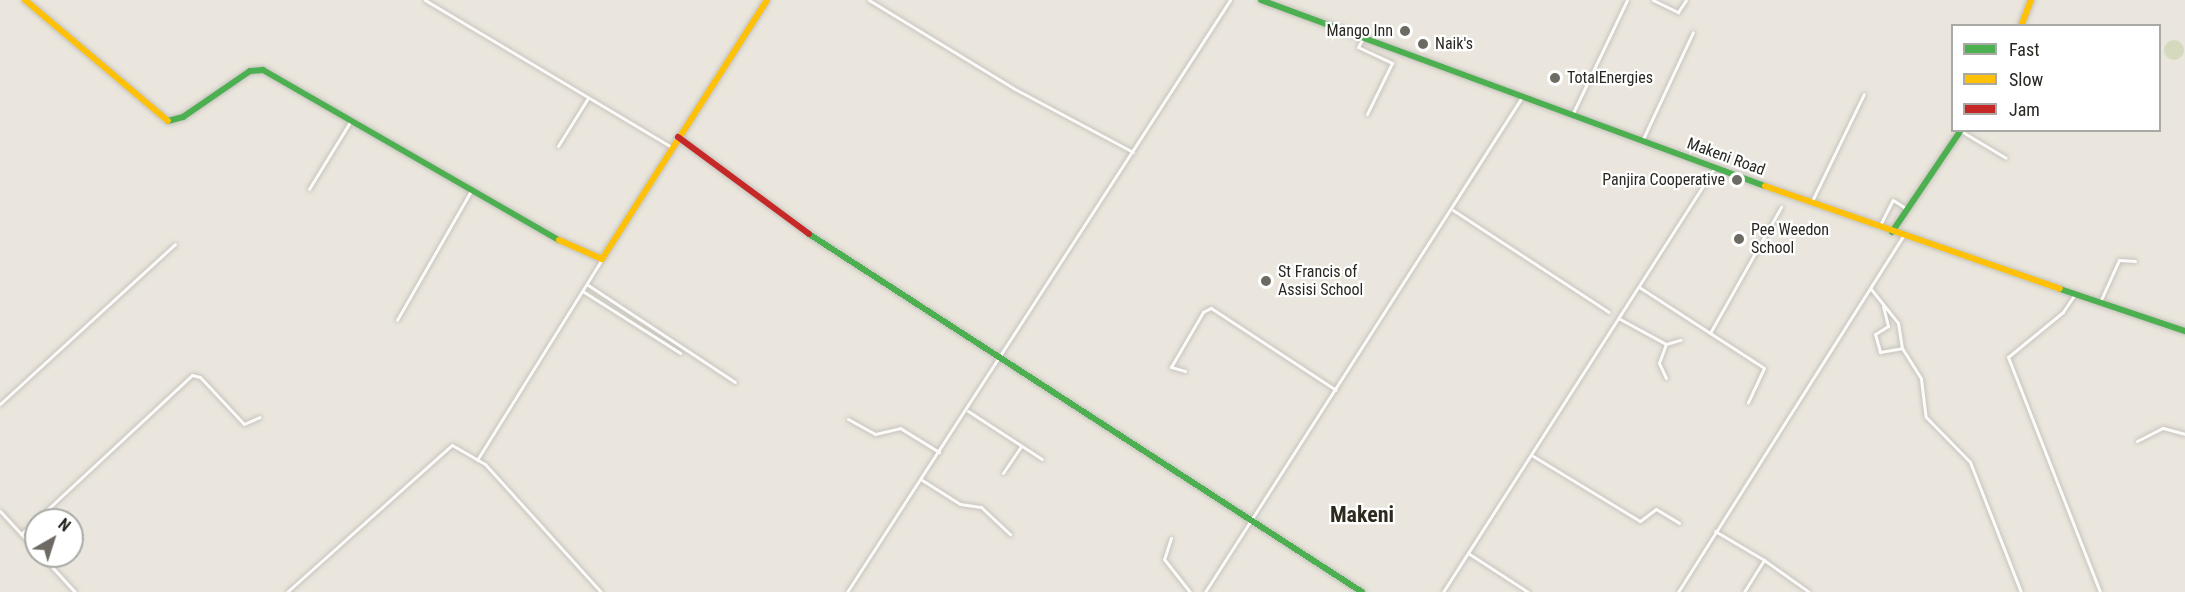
<!DOCTYPE html>
<style>
body{margin:0}
#map{position:relative;width:2185px;height:592px;overflow:hidden;background:#eae6dd;font-family:"Roboto Condensed",sans-serif}
div>[style]{position:absolute}
[style*='--x']{left:calc(var(--x)*1px);top:calc(var(--y)*1px);width:calc(var(--w)*1px);rotate:calc(var(--a)*1deg)}
.green>*{inset:0;background:#d5dabf}
.round{border-radius:50%}
.roads{filter:drop-shadow(0 0 2px #c4c2bb) drop-shadow(0 0 2px #c4c2bb)}
.street>*{height:3px;margin:-1.5px;padding:0 1.5px;transform-origin:1.5px;border-radius:1.5px;background:#fcfbfa}
.fast>*{height:6px;margin:-3px;padding:0 3px;transform-origin:3px;border-radius:3px;background:#4caf50}
.slow>*{height:6px;margin:-3px;padding:0 3px;transform-origin:3px;border-radius:3px;background:#ffc107}
.jam>*{height:6px;margin:-3px;padding:0 3px;transform-origin:3px;border-radius:3px;background:#c62828}
.dots>*{width:16px;height:16px;translate:-50% -50%;box-sizing:border-box;border:3px solid #fff;border-radius:50%}
span{translate:-50% -50%;white-space:nowrap;text-align:center;line-height:1.15;-webkit-text-stroke:4.5px #fff;paint-order:stroke}
.poi-label{font-size:16px;color:#292721}
.right{translate:-100% -50%;text-align:right}
.left{translate:0 -50%;text-align:left}
.street-label{font-size:16px;color:#292721}
.district-label{font-size:22px;color:#2e2a1d;font-weight:700}
.legend{position:absolute;left:1951px;top:24px;width:210px;height:108px;box-sizing:border-box;background:#fff;border:2px solid #a9a9a6;margin:0;padding:8px 10px;list-style:none;font-size:18px;color:#292721}
.legend li{display:flex;align-items:center;gap:12px;height:30px}
.legend b{width:30px;border:2px solid #a9a9a6}
.north{position:absolute;left:24px;top:508px;width:60px;height:60px;box-sizing:border-box;background:#fff;border:2px solid #a9a9a6;border-radius:50%;rotate:39deg;font-size:16px;font-weight:700;line-height:24px;text-align:center;color:#292721}
.north::after{content:'';display:block;margin:auto;width:21px;height:27px;background:#6d6a63;clip-path:polygon(50% 0,100% 100%,50% 72%,0 100%)}
</style>
<div id="map">
<div class="green">
<div class="round" style="left:2164px;top:40px;width:20px;height:20px"></div>
</div>
<div class="roads">
<div class="street">
<div style="--x:425;--y:0;--w:287;--a:30.8"></div>
<div style="--x:869;--y:0;--w:169;--a:31.4"></div>
<div style="--x:1013;--y:88;--w:136;--a:28.1"></div>
<div style="--x:1653;--y:0;--w:28;--a:26"></div>
<div style="--x:1678;--y:12;--w:14;--a:-56"></div>
<div style="--x:1362;--y:40;--w:8;--a:120"></div>
<div style="--x:1358;--y:47;--w:38;--a:25"></div>
<div style="--x:1392;--y:63;--w:57;--a:116.1"></div>
<div style="--x:1572;--y:115;--w:127;--a:-64.4"></div>
<div style="--x:1961;--y:131;--w:52;--a:31"></div>
<div style="--x:1642;--y:141;--w:120;--a:-64.9"></div>
<div style="--x:558;--y:146;--w:57;--a:-58"></div>
<div style="--x:309;--y:189;--w:79;--a:-58.5"></div>
<div style="--x:1811;--y:203;--w:121;--a:-64.1"></div>
<div style="--x:1453;--y:210;--w:186;--a:33.2"></div>
<div style="--x:1879;--y:227;--w:30;--a:-63"></div>
<div style="--x:1893;--y:200;--w:17;--a:33"></div>
<div style="--x:588;--y:285;--w:176;--a:33.4"></div>
<div style="--x:1639;--y:287;--w:149;--a:32.9"></div>
<div style="--x:1764;--y:368;--w:38;--a:115"></div>
<div style="--x:1871;--y:289;--w:43;--a:51.5"></div>
<div style="--x:1898;--y:323;--w:25;--a:81"></div>
<div style="--x:1902;--y:348;--w:36;--a:58"></div>
<div style="--x:1921;--y:379;--w:38;--a:83"></div>
<div style="--x:1926;--y:417;--w:63;--a:45.6"></div>
<div style="--x:1970;--y:462;--w:140;--a:68.6"></div>
<div style="--x:584;--y:292;--w:114;--a:32.4"></div>
<div style="--x:2075;--y:294;--w:22;--a:124"></div>
<div style="--x:2063;--y:312;--w:71;--a:140.7"></div>
<div style="--x:2008;--y:357;--w:252;--a:68.6"></div>
<div style="--x:2100;--y:302;--w:46;--a:-65.7"></div>
<div style="--x:2119;--y:260;--w:16;--a:4"></div>
<div style="--x:1883;--y:306;--w:21;--a:76"></div>
<div style="--x:1888;--y:326;--w:15;--a:148"></div>
<div style="--x:1875;--y:334;--w:19;--a:74"></div>
<div style="--x:1880;--y:352;--w:22;--a:-10"></div>
<div style="--x:1620;--y:319;--w:52;--a:28.5"></div>
<div style="--x:1666;--y:344;--w:15;--a:-16"></div>
<div style="--x:397;--y:320;--w:149;--a:-60.2"></div>
<div style="--x:1710;--y:333;--w:145;--a:-60.6"></div>
<div style="--x:1185;--y:371;--w:15;--a:-164"></div>
<div style="--x:1171;--y:367;--w:64;--a:-59.8"></div>
<div style="--x:1203;--y:312;--w:9;--a:-27"></div>
<div style="--x:1211;--y:308;--w:149;--a:33.3"></div>
<div style="--x:1666;--y:378;--w:17;--a:-115"></div>
<div style="--x:1659;--y:363;--w:20;--a:-70"></div>
<div style="--x:0;--y:404;--w:237;--a:-42.4"></div>
<div style="--x:968;--y:411;--w:88;--a:33"></div>
<div style="--x:848;--y:419;--w:31;--a:29"></div>
<div style="--x:875;--y:434;--w:26;--a:-13"></div>
<div style="--x:900;--y:428;--w:46;--a:31.6"></div>
<div style="--x:2137;--y:441;--w:29;--a:-27"></div>
<div style="--x:2163;--y:428;--w:23;--a:15"></div>
<div style="--x:1533;--y:456;--w:125;--a:31.3"></div>
<div style="--x:1640;--y:521;--w:20;--a:-37"></div>
<div style="--x:1656;--y:509;--w:27;--a:31"></div>
<div style="--x:477;--y:460;--w:237;--a:-58.1"></div>
<div style="--x:1003;--y:473;--w:32;--a:-56"></div>
<div style="--x:922;--y:480;--w:45;--a:32.3"></div>
<div style="--x:960;--y:504;--w:21;--a:8"></div>
<div style="--x:981;--y:507;--w:40;--a:43"></div>
<div style="--x:0;--y:511;--w:53;--a:47.3"></div>
<div style="--x:1715;--y:531;--w:57;--a:30.6"></div>
<div style="--x:21;--y:534;--w:233;--a:-42.9"></div>
<div style="--x:192;--y:375;--w:8;--a:14"></div>
<div style="--x:200;--y:377;--w:64;--a:46.9"></div>
<div style="--x:244;--y:424;--w:17;--a:-24"></div>
<div style="--x:1171;--y:538;--w:22;--a:108"></div>
<div style="--x:1164;--y:559;--w:42;--a:51.8"></div>
<div style="--x:1468;--y:553;--w:72;--a:33"></div>
<div style="--x:42;--y:556;--w:49;--a:47.5"></div>
<div style="--x:287;--y:592;--w:221;--a:-41.7"></div>
<div style="--x:452;--y:445;--w:38;--a:30"></div>
<div style="--x:485;--y:464;--w:173;--a:47.8"></div>
<div style="--x:847;--y:592;--w:705;--a:-57.1"></div>
<div style="--x:1205;--y:592;--w:588;--a:-57.36"></div>
<div style="--x:1443;--y:592;--w:505;--a:-57.38"></div>
<div style="--x:1678;--y:592;--w:421;--a:-57.7"></div>
<div style="--x:1744;--y:592;--w:38;--a:-58"></div>
<div style="--x:1764;--y:560;--w:55;--a:35.4"></div>
</div>
<div class="fast">
<div style="--x:1261;--y:0;--w:537;--a:20.26"></div>
<div style="--x:168;--y:121;--w:16;--a:-15"></div>
<div style="--x:183;--y:117;--w:81;--a:-34.5"></div>
<div style="--x:250;--y:71;--w:13;--a:-4"></div>
<div style="--x:263;--y:70;--w:341;--a:29.9"></div>
<div style="--x:1892;--y:232;--w:123;--a:-55.9"></div>
<div style="--x:809;--y:234;--w:659;--a:32.92"></div>
<div style="--x:2060;--y:289;--w:132;--a:18.6"></div>
</div>
<div class="slow">
<div style="--x:25;--y:0;--w:187;--a:40.2"></div>
<div style="--x:2021;--y:26;--w:28;--a:-69"></div>
<div style="--x:1765;--y:186;--w:312;--a:19.2"></div>
<div style="--x:559;--y:240;--w:47;--a:23.8"></div>
<div style="--x:602;--y:259;--w:307;--a:-57.5"></div>
</div>
<div class="jam">
<div style="--x:678;--y:137;--w:163;--a:36.5"></div>
</div>
</div>
<div class="dots">
<div style="left:1405px;top:31px;background:#6d6a63"></div>
<div style="left:1423px;top:44px;background:#6d6a63"></div>
<div style="left:1555px;top:78px;background:#6d6a63"></div>
<div style="left:1737px;top:180px;background:#6d6a63"></div>
<div style="left:1739px;top:239px;background:#6d6a63"></div>
<div style="left:1266px;top:281px;background:#6d6a63"></div>
</div>
<div class="poi-label">
<span class="right" style="left:1393px;top:31px">Mango Inn</span>
<span class="left" style="left:1435px;top:44px">Naik's</span>
<span class="left" style="left:1567px;top:78px">TotalEnergies</span>
<span class="right" style="left:1725px;top:180px">Panjira Cooperative</span>
<span class="left" style="left:1751px;top:239px">Pee Weedon<br>School</span>
<span class="left" style="left:1278px;top:281px">St Francis of<br>Assisi School</span>
</div>
<div class="street-label">
<span style="left:1726px;top:157px;rotate:20deg">Makeni Road</span>
</div>
<div class="district-label">
<span style="left:1362px;top:515px">Makeni</span>
</div>
<ul class="legend">
<li><b style="height:8px;background:#4caf50"></b>Fast</li>
<li><b style="height:8px;background:#ffc107"></b>Slow</li>
<li><b style="height:8px;background:#c62828"></b>Jam</li>
</ul>
<div class="north">N</div>
</div>
